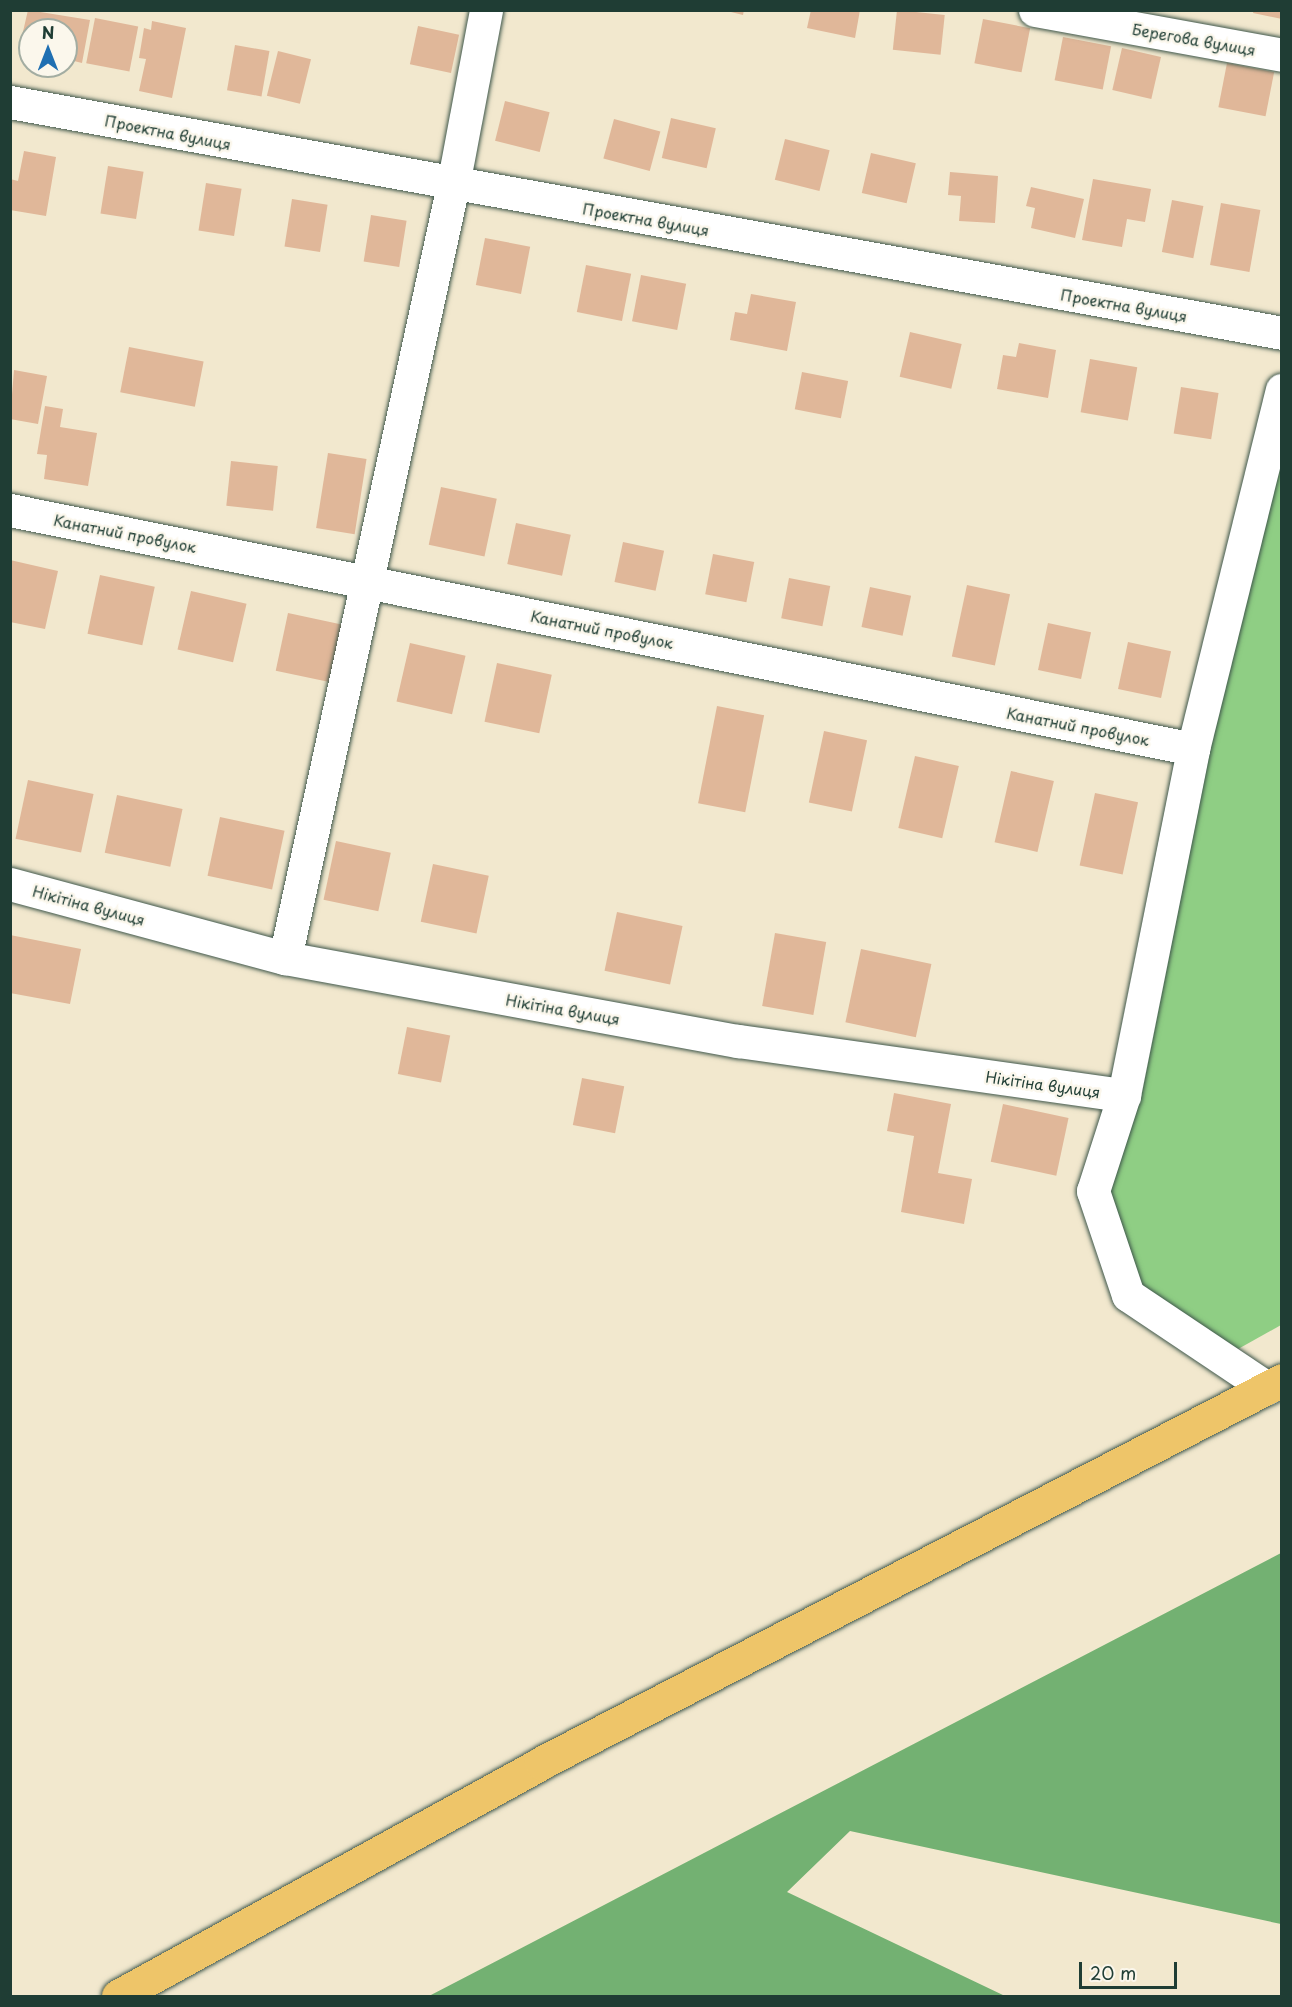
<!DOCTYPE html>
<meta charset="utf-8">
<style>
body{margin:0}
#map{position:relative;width:1292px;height:2007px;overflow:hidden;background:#f2e8ce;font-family:"Playpen Sans",sans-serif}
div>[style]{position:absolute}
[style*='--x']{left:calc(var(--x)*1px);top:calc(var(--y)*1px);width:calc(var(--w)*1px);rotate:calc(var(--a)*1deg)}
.green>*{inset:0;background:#8fce84}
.forest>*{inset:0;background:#73b172}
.building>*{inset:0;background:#e0b799;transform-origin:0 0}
.roads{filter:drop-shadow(0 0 2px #3f574b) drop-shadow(0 0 2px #3f574b)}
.minor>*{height:33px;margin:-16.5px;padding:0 16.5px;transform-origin:16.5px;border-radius:16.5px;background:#fff}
.major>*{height:33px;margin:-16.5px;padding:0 16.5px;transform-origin:16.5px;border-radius:16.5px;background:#eec569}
span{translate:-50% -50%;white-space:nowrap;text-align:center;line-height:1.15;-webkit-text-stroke:5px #fbf7ec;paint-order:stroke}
.street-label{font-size:15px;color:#1f3d34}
.frame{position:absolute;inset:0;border:12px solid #1f3d34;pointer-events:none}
.north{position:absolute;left:18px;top:18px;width:60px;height:60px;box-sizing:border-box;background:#fbf7ec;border:2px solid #a3ada2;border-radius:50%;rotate:0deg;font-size:16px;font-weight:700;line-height:24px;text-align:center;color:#1f3d34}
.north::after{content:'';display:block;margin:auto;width:21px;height:27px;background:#1f6fb2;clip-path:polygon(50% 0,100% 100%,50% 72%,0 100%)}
.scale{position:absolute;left:1079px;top:1962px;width:98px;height:27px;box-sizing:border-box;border:3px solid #1f3d34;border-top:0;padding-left:8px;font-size:18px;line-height:21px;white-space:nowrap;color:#1f3d34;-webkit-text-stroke:4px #fbf7ec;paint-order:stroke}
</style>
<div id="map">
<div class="green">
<div style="clip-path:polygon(1281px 387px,1281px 1325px,1222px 1358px,1128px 1295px,1093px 1191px)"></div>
</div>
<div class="forest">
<div style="clip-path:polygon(1281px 1553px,1281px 1924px,850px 1831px,787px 1892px,1005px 1996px,429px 1996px)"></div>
</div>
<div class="building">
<div style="clip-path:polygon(28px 10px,90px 20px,82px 63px,66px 59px,66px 30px,30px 30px,30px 38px,22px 36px)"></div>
<div style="clip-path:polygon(723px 10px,744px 10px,743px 15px)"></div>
<div style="clip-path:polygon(811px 10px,860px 10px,855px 38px,807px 28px)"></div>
<div style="left:897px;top:10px;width:48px;height:40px;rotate:6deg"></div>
<div style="clip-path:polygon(1254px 10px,1282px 10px,1282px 19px,1253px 13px)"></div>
<div style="left:95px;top:18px;width:44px;height:46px;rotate:11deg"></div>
<div style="left:983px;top:19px;width:48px;height:45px;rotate:11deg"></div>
<div style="clip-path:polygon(152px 21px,186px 28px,172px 98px,139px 91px,146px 59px,139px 58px,144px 28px,151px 30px)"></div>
<div style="left:418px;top:26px;width:42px;height:39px;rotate:12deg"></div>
<div style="left:1063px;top:37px;width:49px;height:44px;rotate:11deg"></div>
<div style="left:235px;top:45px;width:35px;height:46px;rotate:10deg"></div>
<div style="left:1122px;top:48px;width:40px;height:43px;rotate:13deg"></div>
<div style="left:278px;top:51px;width:34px;height:46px;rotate:14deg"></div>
<div style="left:1227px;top:63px;width:48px;height:45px;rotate:11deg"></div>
<div style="left:505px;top:101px;width:46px;height:41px;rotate:14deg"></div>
<div style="left:671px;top:118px;width:46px;height:41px;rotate:13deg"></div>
<div style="left:614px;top:119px;width:48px;height:41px;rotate:15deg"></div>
<div style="left:785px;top:139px;width:46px;height:42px;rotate:14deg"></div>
<div style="clip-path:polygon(24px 151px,56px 157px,46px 216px,10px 210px,10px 179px,18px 181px)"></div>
<div style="left:871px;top:153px;width:46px;height:41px;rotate:13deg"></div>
<div style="left:108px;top:166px;width:36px;height:48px;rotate:9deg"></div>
<div style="clip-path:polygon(950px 172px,998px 176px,995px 223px,959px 221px,961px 196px,948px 195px)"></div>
<div style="clip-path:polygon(1093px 179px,1151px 189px,1145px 222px,1127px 219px,1122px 247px,1082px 240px)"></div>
<div style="left:206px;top:183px;width:36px;height:48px;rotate:9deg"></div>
<div style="clip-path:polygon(1031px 187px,1084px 199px,1075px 238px,1031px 228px,1035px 208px,1026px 206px)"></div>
<div style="left:292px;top:199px;width:36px;height:48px;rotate:9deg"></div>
<div style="left:1172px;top:200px;width:32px;height:53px;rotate:11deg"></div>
<div style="left:1221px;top:203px;width:40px;height:63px;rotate:10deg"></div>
<div style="left:371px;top:215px;width:36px;height:47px;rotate:9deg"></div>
<div style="left:485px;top:238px;width:46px;height:48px;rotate:11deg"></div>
<div style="left:586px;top:265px;width:46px;height:48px;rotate:11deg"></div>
<div style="left:641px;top:275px;width:46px;height:47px;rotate:11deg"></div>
<div style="clip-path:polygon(751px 294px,796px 302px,787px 351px,730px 340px,735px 312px,747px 314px)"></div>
<div style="left:910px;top:332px;width:53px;height:46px;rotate:13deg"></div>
<div style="clip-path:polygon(1019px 343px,1056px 350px,1048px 398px,997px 389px,1003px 355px,1016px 357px)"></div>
<div style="left:129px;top:347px;width:76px;height:46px;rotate:11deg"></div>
<div style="left:1090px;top:359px;width:48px;height:54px;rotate:10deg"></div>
<div style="clip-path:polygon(14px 370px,47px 376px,38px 424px,10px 419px)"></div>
<div style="left:802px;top:372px;width:47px;height:38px;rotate:11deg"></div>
<div style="left:1181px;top:387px;width:38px;height:47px;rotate:9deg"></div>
<div style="clip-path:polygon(45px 406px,63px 409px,60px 427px,97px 433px,88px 486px,44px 479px,47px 455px,37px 454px)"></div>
<div style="left:328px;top:453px;width:39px;height:76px;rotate:9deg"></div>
<div style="left:231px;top:461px;width:47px;height:45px;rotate:6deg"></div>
<div style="left:441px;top:487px;width:57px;height:59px;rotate:12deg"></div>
<div style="left:516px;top:523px;width:56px;height:42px;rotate:12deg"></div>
<div style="left:623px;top:542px;width:42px;height:41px;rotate:12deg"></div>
<div style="left:713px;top:554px;width:42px;height:41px;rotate:11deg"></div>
<div style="clip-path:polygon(10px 560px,58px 571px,45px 629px,10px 622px)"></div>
<div style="left:100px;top:575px;width:56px;height:60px;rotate:12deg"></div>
<div style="left:789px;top:578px;width:42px;height:41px;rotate:11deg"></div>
<div style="left:967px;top:585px;width:44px;height:73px;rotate:12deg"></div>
<div style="left:870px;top:587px;width:42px;height:41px;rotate:12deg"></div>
<div style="left:191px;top:591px;width:57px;height:60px;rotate:13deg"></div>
<div style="left:288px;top:613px;width:56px;height:59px;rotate:12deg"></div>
<div style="left:1048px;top:623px;width:44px;height:48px;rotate:12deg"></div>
<div style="left:1128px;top:642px;width:44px;height:48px;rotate:12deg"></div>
<div style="left:410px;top:643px;width:57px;height:60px;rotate:13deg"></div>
<div style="left:497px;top:663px;width:56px;height:60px;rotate:12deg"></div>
<div style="left:717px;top:706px;width:48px;height:99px;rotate:11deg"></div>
<div style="left:824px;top:731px;width:44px;height:73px;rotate:12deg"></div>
<div style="left:915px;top:756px;width:45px;height:74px;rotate:13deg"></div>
<div style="left:1011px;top:771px;width:44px;height:73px;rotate:13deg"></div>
<div style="left:28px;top:780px;width:67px;height:60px;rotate:12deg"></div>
<div style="left:1095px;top:793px;width:44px;height:74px;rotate:12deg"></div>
<div style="left:117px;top:795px;width:67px;height:59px;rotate:12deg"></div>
<div style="left:220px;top:817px;width:66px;height:60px;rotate:12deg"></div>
<div style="left:336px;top:841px;width:56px;height:60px;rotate:12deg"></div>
<div style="left:433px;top:864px;width:57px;height:59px;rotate:12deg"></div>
<div style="left:617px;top:912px;width:67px;height:60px;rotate:12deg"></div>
<div style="left:775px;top:933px;width:52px;height:74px;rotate:10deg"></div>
<div style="clip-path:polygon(10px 935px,81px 949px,70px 1004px,10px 993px)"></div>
<div style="left:861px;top:949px;width:72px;height:75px;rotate:12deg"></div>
<div style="left:407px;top:1027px;width:44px;height:48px;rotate:11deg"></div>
<div style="left:582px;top:1078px;width:43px;height:48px;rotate:11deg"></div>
<div style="clip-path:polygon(894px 1093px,951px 1104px,938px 1173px,972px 1179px,964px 1224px,901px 1212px,914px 1136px,887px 1131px)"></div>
<div style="left:1003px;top:1104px;width:67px;height:59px;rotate:12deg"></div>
</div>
<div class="roads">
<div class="minor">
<div style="--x:1035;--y:10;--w:251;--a:10.3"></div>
<div style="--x:10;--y:102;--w:1293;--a:10.29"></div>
<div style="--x:10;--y:510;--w:1207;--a:11.42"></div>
<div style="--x:10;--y:884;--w:285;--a:15.1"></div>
<div style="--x:285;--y:958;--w:461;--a:10.4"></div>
<div style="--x:738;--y:1041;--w:390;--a:8"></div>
<div style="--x:285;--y:958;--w:791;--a:-77.74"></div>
<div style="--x:453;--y:185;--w:178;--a:-79.3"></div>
<div style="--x:1267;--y:1388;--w:167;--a:-146.2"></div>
<div style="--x:1128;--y:1295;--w:110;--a:-108.6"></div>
<div style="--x:1093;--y:1191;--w:101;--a:-72.1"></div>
<div style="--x:1124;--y:1095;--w:353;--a:-78.7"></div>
<div style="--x:1193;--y:749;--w:370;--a:-76.1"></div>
</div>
<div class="major">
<div style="--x:118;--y:1996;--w:483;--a:-28.8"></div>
<div style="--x:541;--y:1763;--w:834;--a:-27.33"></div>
</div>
</div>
<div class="street-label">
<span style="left:1194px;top:39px;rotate:10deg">Берегова вулиця</span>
<span style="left:168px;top:132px;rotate:11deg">Проектна вулиця</span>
<span style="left:646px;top:219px;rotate:10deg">Проектна вулиця</span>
<span style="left:1124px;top:305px;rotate:10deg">Проектна вулиця</span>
<span style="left:125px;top:533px;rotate:11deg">Канатний провулок</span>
<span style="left:602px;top:629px;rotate:11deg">Канатний провулок</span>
<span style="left:1078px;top:726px;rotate:11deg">Канатний провулок</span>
<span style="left:89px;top:905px;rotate:15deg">Нікітіна вулиця</span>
<span style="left:563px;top:1009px;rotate:10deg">Нікітіна вулиця</span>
<span style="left:1043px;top:1084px;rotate:8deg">Нікітіна вулиця</span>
</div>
<div class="frame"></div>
<div class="north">N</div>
<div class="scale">20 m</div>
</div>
